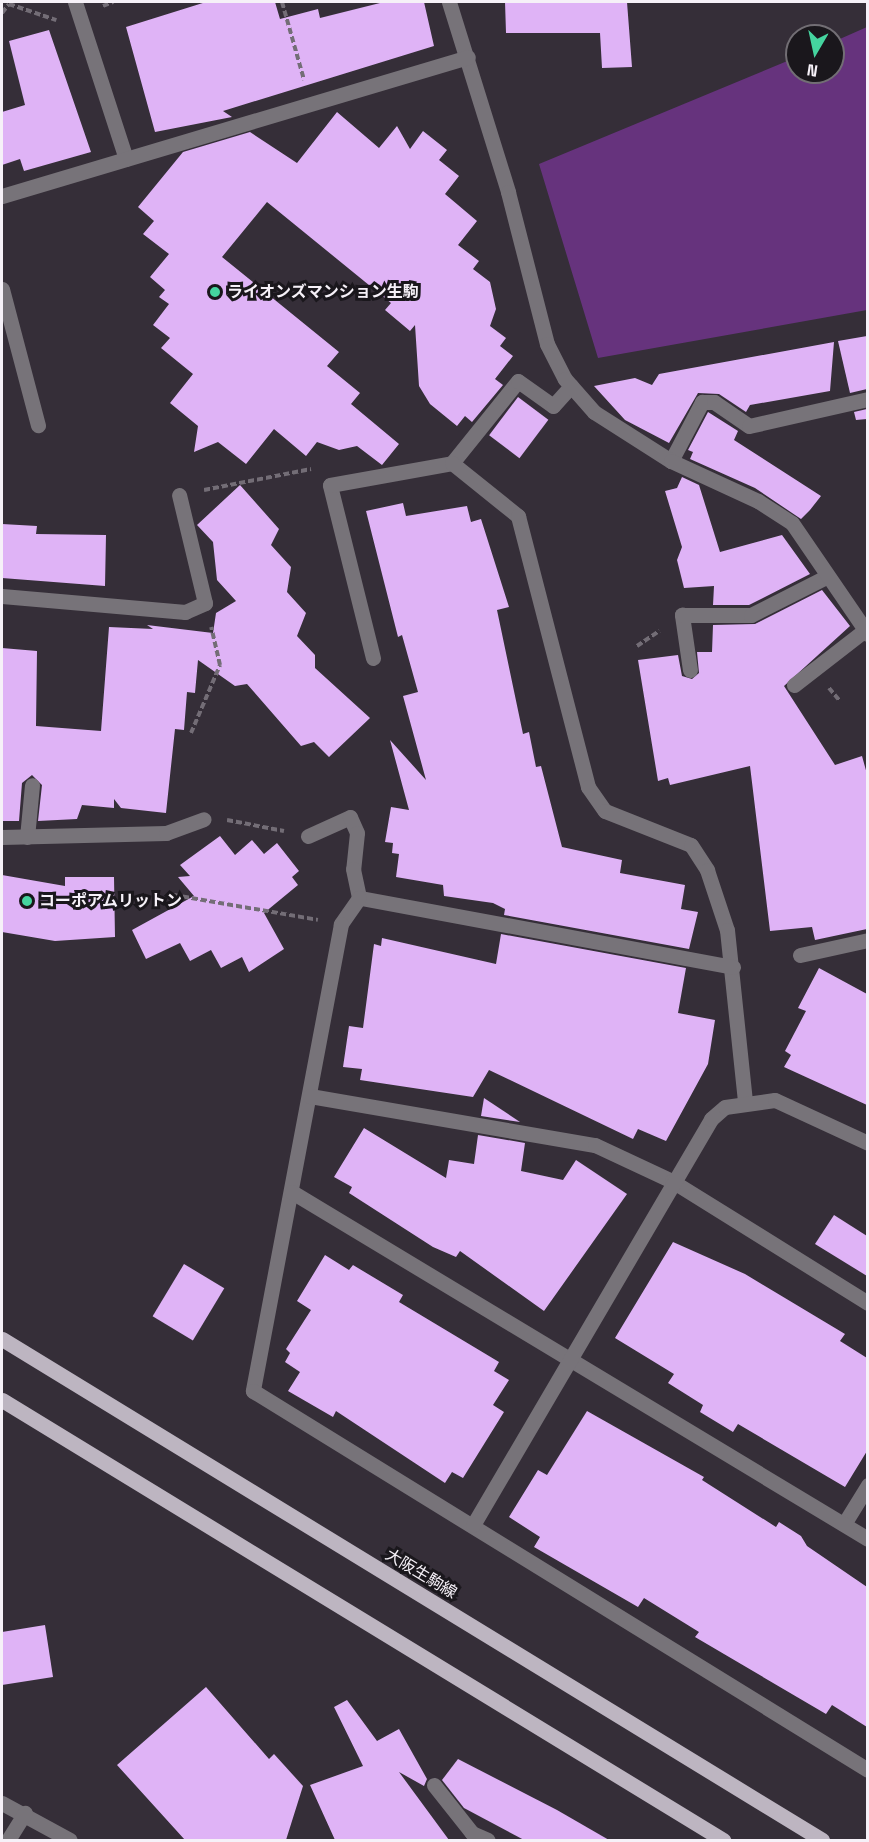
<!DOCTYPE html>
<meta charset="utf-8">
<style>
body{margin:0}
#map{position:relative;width:869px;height:1842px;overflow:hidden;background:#352e38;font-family:"Space Grotesk","Noto Sans JP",sans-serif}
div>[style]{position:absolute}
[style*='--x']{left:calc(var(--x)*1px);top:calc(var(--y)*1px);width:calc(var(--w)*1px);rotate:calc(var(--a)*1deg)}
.green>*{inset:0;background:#66337d}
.building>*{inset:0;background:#dfb3f6;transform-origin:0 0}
.path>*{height:4px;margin-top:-2px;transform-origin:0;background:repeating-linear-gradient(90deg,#736d76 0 6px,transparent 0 9px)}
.lane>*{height:15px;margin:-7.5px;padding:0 7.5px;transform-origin:7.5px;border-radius:7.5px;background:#777379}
.street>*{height:15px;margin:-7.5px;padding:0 7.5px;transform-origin:7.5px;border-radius:7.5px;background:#777379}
.primary>*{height:15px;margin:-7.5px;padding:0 7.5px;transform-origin:7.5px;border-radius:7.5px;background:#bdb5c1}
.dots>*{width:16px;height:16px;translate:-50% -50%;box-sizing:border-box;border:3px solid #1a171c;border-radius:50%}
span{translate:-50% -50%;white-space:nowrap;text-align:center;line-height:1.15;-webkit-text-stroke:6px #1a171c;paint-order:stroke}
.poi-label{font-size:16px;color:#f6f1f8;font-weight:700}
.left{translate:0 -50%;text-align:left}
.street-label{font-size:16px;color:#f6f1f8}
.frame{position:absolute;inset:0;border:3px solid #f6f1f8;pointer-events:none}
.north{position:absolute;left:785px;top:24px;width:60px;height:60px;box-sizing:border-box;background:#1a171c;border:2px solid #726e74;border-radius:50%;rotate:189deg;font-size:16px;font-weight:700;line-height:24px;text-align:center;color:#f6f1f8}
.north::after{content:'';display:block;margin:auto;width:21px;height:27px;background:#45d49f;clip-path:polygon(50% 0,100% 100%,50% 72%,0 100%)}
</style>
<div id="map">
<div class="green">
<div style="clip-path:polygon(867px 27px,867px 310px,598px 358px,539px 164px,797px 57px,797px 72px,833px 72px,833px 42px)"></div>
</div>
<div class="building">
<div style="clip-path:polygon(206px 2px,275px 2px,280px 19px,318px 9px,320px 18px,384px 2px,424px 2px,434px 46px,223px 111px,232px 117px,155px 132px,126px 27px)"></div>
<div style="clip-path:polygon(505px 2px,627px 2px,632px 67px,602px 68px,600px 33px,506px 33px)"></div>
<div style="clip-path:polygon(49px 30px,91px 152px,24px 171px,20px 159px,2px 165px,2px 112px,25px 105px,9px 41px)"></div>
<div style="clip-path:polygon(337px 112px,379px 148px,397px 126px,410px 149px,423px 131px,447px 150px,439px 160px,459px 176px,445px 194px,477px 221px,458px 245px,479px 261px,473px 269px,490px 282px,496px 309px,490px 326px,506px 338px,500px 346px,513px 356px,495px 379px,503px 385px,472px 422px,465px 416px,457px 426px,430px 404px,419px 386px,415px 325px,410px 331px,385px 310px,391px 303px,267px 202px,222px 257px,339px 352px,327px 366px,360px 393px,351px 404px,399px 444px,382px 465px,357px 446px,339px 450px,317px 442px,306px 456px,274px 429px,246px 464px,218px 442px,194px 452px,198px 426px,170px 403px,193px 374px,161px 348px,170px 338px,153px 325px,169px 304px,159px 297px,165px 290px,150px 277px,169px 254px,143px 234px,154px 221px,138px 207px,183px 152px,250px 132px,297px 163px)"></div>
<div style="clip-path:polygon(867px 336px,867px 389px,850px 393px,838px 341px)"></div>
<div style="clip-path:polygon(834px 342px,830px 391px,750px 405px,746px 412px,719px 394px,698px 393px,669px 443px,625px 420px,594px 386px,635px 378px,652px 385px,659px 374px)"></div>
<div style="left:518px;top:397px;width:38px;height:48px;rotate:37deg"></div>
<div style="clip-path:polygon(867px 409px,867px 419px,856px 420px,854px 412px)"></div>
<div style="clip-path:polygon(708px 412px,738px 431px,734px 440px,821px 496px,810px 510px,801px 519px,755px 488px,690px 459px,693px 452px,688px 450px)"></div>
<div style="clip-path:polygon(682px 477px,699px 485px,720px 552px,782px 535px,810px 574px,749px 605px,713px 605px,714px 586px,684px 588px,677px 560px,682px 547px,665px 491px,677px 488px)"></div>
<div style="clip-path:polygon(240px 485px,279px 529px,271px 545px,291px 567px,287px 592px,306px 613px,297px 636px,315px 655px,315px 668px,370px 718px,329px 757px,314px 742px,301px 746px,247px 684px,235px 686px,198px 660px,195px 693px,187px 692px,184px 730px,175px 729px,166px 813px,121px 808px,114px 799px,114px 808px,82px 805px,77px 819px,38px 821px,42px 785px,32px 775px,22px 783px,19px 821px,2px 821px,2px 648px,37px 651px,36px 726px,101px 731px,109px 627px,153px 629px,147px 625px,213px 633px,216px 613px,236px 601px,217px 580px,213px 542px,197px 525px)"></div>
<div style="clip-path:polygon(403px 503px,406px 516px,467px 506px,471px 522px,481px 519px,509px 607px,497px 610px,523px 734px,529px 732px,536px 767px,541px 766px,562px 847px,622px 860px,620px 873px,685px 885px,681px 909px,698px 912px,689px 949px,504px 915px,505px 909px,493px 903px,444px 896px,443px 885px,396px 877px,399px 854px,392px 853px,393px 843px,385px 842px,391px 807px,409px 810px,390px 740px,426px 780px,403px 696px,418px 692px,402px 635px,398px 637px,366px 511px)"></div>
<div style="clip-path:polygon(2px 524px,37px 526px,36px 534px,106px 535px,105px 586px,2px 578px)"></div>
<div style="clip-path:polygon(822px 590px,850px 626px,784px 686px,835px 765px,862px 756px,867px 774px,867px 929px,815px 940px,812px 927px,770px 931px,750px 766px,670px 785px,668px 778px,658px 781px,638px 660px,678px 655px,682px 676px,692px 679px,699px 673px,697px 652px,712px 652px,713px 625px,755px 624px)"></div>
<div style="clip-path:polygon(220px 836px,235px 855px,252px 840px,264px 854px,277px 843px,299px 871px,292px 877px,298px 885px,264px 913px,284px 949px,249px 972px,242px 957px,221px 968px,211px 950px,190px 961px,180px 943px,146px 959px,132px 930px,194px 896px,178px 877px,190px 876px,180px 865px)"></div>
<div style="clip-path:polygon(2px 875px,65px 886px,65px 877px,114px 877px,115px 937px,55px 941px,2px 932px)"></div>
<div style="clip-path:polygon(501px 934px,686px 968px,678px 1013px,715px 1020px,708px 1064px,666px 1141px,638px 1129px,633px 1139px,489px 1070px,473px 1097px,360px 1080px,362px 1069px,343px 1067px,349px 1026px,363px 1028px,374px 944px,381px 946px,382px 938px,496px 964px)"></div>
<div style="clip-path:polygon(819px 968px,867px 994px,867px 1105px,784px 1067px,791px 1055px,785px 1051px,806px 1011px,798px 1008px)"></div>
<div style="clip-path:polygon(484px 1098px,520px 1122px,481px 1116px)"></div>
<div style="clip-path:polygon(364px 1128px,446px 1178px,449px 1160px,474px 1164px,478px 1135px,525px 1143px,521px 1171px,563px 1180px,576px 1160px,627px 1194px,544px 1311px,460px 1251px,456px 1257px,433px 1247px,349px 1193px,352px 1187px,334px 1177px)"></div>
<div style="clip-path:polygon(834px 1215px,867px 1236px,867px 1276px,815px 1244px)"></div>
<div style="clip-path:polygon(673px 1242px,745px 1274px,845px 1334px,840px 1341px,867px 1358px,867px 1451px,845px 1487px,738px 1424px,733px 1432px,700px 1412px,703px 1405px,668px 1383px,674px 1374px,615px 1338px)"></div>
<div style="clip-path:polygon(325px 1255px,349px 1270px,353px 1265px,403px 1295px,399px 1302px,499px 1362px,494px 1371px,509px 1380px,493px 1405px,504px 1412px,463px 1478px,452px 1472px,445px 1483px,336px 1411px,333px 1417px,288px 1391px,300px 1372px,285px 1362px,290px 1353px,286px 1349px,311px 1310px,297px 1301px)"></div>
<div style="left:184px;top:1264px;width:47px;height:61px;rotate:31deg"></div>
<div style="clip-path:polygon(587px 1411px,704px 1477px,702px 1480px,776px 1527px,779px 1522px,801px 1536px,807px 1546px,867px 1587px,867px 1727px,832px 1705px,826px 1714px,695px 1637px,699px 1632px,644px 1598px,638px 1607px,534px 1547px,540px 1537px,509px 1517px,538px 1470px,547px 1475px)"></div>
<div style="clip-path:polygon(45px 1625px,53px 1677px,2px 1685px,2px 1632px)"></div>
<div style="clip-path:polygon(206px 1687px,269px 1759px,274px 1754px,303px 1786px,286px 1840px,185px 1840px,117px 1765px)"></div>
<div style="clip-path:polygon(347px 1700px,377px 1741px,399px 1729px,427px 1779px,424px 1786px,399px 1772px,449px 1840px,335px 1840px,310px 1785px,363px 1766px,334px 1707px)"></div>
<div style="clip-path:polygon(458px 1759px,557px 1810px,609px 1840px,524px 1840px,464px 1808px,442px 1780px)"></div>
</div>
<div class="path">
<div style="--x:282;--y:2;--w:81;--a:74.2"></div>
<div style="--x:103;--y:6;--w:11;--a:-22"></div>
<div style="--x:2;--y:13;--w:11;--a:-52"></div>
<div style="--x:9;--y:4;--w:50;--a:18.8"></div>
<div style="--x:204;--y:490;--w:109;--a:-11.1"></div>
<div style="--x:637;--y:646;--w:27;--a:-34"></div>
<div style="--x:829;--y:688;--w:17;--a:50"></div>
<div style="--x:191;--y:733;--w:74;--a:-66.9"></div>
<div style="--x:220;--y:665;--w:39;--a:-103"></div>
<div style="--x:227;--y:820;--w:58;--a:10.9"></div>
<div style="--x:174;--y:895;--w:146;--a:9.8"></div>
</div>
<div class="lane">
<div style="--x:2;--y:289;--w:141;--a:75.2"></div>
<div style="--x:671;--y:461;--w:67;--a:-62.3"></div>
<div style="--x:702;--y:402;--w:12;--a:0"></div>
<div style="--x:714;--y:402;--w:42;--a:34.4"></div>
<div style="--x:749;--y:426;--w:122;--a:-12.8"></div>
<div style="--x:452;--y:463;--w:105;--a:-51.2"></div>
<div style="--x:518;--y:381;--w:43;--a:35.5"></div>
<div style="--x:553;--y:406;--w:27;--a:-48"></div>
<div style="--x:690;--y:670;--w:56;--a:-98.3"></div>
<div style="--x:682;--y:615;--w:69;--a:0"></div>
<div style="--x:751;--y:615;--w:84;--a:-26.9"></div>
<div style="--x:794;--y:685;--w:90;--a:-37.8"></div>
<div style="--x:308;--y:836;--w:46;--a:-24.3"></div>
<div style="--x:350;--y:817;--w:17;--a:66"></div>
<div style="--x:357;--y:833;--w:36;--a:96"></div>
<div style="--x:353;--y:869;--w:30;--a:78"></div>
<div style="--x:27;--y:837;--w:52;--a:-84.5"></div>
<div style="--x:800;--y:955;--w:70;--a:-12.4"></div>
<div style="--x:844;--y:1524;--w:46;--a:-58.4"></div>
</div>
<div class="street">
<div style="--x:75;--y:2;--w:165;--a:72"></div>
<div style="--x:449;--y:2;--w:199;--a:72.7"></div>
<div style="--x:508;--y:192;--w:157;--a:75.6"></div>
<div style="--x:547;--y:344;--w:39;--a:63"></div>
<div style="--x:565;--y:379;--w:44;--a:48.7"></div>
<div style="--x:594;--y:412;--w:91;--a:32.5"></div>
<div style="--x:671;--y:461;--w:96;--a:24.7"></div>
<div style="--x:758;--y:501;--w:40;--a:32.9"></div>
<div style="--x:792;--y:523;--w:135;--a:55.6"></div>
<div style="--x:2;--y:196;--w:486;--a:-16.6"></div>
<div style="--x:2;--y:596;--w:184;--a:5"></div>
<div style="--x:185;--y:612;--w:22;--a:-24"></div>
<div style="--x:205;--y:603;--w:111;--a:-103.5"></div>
<div style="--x:373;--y:658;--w:178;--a:-104"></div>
<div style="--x:330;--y:485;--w:124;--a:-10.2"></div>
<div style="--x:452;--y:463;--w:85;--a:38.8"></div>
<div style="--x:518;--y:516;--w:280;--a:75.5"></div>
<div style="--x:588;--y:787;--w:29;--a:55"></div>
<div style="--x:605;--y:811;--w:92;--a:21.6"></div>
<div style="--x:691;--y:845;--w:30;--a:57"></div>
<div style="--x:707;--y:870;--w:63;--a:71.6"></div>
<div style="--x:727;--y:930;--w:173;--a:84"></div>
<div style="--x:2;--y:837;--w:164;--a:-1.4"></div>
<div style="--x:166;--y:833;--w:40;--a:-20.2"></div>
<div style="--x:733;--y:967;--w:380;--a:-169.5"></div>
<div style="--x:359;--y:898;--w:32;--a:125"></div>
<div style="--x:341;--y:924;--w:475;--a:100.7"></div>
<div style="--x:253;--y:1391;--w:722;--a:31.64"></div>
<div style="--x:310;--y:1096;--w:289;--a:9.8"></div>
<div style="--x:595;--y:1145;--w:85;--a:25.1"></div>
<div style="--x:672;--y:1181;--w:231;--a:31.9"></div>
<div style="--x:292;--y:1192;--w:672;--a:31.07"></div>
<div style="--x:473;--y:1525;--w:471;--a:-59.6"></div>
<div style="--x:711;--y:1119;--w:18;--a:-41"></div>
<div style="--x:725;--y:1107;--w:50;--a:-8"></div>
<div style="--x:775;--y:1100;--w:102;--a:24.8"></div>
<div style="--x:434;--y:1785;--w:61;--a:51.6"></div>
<div style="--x:472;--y:1833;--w:17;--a:24"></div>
<div style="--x:2;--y:1803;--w:77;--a:28.6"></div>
<div style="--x:8;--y:1840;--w:32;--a:-58"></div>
</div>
<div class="primary">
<div style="--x:2;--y:1339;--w:961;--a:31.42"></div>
<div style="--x:2;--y:1400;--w:845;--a:31.39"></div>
</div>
<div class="dots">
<div style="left:215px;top:292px;background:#45d49f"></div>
<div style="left:27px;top:901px;background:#45d49f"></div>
</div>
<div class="poi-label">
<span class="left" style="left:227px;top:292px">ライオンズマンション生駒</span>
<span class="left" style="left:39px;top:901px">コーポアムリットン</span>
</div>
<div class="street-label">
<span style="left:421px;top:1574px;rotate:31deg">大阪生駒線</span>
</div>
<div class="frame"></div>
<div class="north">N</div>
</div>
